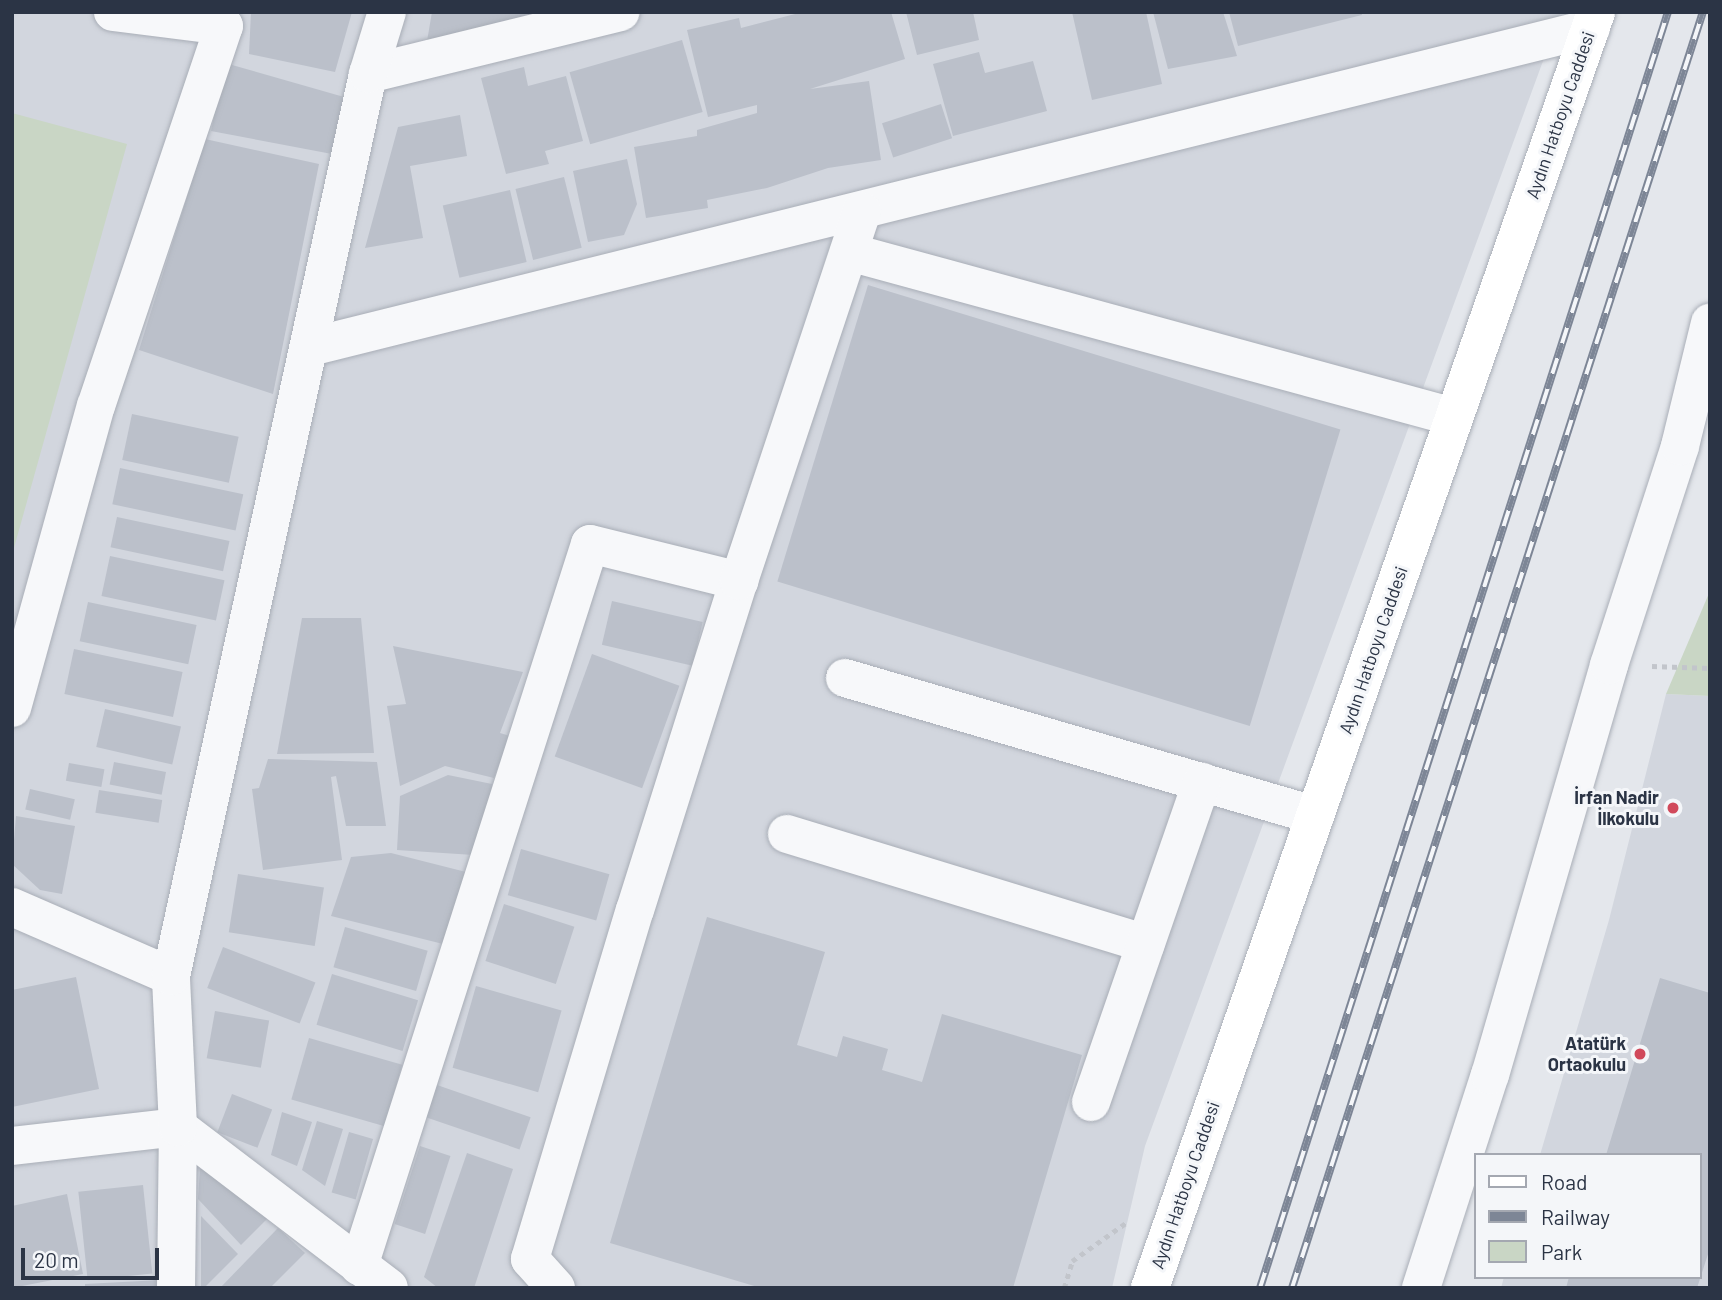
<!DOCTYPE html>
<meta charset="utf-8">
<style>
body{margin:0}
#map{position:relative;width:1722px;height:1300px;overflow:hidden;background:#e4e7ec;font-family:Barlow,sans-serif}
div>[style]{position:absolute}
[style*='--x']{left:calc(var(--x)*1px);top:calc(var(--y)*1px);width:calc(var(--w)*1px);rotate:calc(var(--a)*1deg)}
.built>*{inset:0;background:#d2d6de}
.green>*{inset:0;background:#c9d6c5}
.building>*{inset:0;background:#bbc0ca;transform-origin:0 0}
.path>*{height:4.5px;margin-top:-2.25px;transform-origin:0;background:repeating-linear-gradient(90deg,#c2c5cb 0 5px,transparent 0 10px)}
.roads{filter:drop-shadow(0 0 2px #a9aeb7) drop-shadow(0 0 2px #a9aeb7)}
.minor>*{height:38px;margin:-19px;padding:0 19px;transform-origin:19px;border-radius:19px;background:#f7f8fa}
.major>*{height:38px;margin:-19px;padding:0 19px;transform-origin:19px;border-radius:19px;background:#fff}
.rail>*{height:8px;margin-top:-4px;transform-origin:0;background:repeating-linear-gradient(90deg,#f4f6f9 0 16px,#7d8696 0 32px);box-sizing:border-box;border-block:2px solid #7d8696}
.dots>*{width:19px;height:19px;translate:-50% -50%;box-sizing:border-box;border:4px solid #f4f6f9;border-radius:50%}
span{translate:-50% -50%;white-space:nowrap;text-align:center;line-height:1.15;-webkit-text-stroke:6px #f4f6f9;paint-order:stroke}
.street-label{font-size:18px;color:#2b3445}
.poi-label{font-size:18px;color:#2b3445;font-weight:700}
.right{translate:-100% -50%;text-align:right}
.frame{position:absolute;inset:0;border:14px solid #2b3445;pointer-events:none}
.legend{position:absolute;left:1474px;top:1153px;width:228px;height:126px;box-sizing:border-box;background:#f4f6f9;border:2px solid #a4a8b1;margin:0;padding:9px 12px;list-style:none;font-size:21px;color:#2b3445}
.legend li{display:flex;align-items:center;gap:14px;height:35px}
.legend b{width:35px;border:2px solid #a4a8b1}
.scale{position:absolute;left:21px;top:1248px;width:138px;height:32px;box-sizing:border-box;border:4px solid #2b3445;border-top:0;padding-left:9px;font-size:21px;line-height:24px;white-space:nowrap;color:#2b3445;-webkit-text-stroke:5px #f4f6f9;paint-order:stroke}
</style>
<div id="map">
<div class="built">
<div style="clip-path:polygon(12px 12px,1561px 12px,1145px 1146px,1112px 1288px,12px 1288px)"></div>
<div style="clip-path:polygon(1666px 694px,1710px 696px,1710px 1288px,1501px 1288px,1504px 1277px,1699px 1277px,1699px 1155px,1540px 1155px,1609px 920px)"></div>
</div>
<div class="green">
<div style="clip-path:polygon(12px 113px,127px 144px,12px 555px)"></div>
<div style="clip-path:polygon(1710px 591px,1710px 696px,1666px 694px)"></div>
</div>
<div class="building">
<div style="clip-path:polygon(251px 12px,352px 12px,335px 72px,249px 54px)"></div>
<div style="clip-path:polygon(432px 12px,537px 12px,539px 24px,425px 53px)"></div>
<div style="clip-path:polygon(803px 12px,891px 12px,905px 59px,810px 89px,869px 81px,881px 160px,828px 168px,767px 188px,707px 200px,708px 208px,646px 218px,634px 147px,697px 136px,697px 130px,757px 113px,757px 105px,708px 117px,687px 30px,739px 18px,741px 28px)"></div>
<div style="clip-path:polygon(906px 12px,973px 12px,979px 40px,917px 55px)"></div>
<div style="clip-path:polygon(1072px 12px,1146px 12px,1162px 84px,1092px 100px)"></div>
<div style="clip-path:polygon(1153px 12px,1223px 12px,1237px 56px,1168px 69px)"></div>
<div style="clip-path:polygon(1229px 12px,1361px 12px,1362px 15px,1238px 46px)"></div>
<div style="left:682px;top:40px;width:75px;height:117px;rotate:74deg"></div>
<div style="clip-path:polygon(979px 52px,985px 73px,1033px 61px,1047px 111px,953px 136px,933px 64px)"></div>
<div style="clip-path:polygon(225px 63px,344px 97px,332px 154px,211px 131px)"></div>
<div style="clip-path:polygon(524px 67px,528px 86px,566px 76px,583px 141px,545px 151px,549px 164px,506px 174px,481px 78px)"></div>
<div style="left:941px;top:104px;width:36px;height:62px;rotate:72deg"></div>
<div style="clip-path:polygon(460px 115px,467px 156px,410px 166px,423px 238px,365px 248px,398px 127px)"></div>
<div style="clip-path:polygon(205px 139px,319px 164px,273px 394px,139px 350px)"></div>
<div style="clip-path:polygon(627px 159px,637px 204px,624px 235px,588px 242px,573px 171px)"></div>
<div style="left:564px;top:177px;width:73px;height:50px;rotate:76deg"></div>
<div style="left:510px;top:190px;width:74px;height:69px;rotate:77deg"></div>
<div style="left:868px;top:285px;width:494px;height:310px;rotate:17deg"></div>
<div style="left:132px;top:414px;width:109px;height:47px;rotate:12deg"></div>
<div style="left:120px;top:468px;width:126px;height:37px;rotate:12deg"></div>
<div style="left:117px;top:517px;width:115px;height:31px;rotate:12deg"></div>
<div style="left:110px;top:556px;width:117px;height:41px;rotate:12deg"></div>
<div style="left:612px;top:601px;width:93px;height:45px;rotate:13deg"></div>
<div style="left:88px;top:602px;width:111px;height:40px;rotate:12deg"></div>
<div style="clip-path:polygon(302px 618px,361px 618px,374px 753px,277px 754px)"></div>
<div style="clip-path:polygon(393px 646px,523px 672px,500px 733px,510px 736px,494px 778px,445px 766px,400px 786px,387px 706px,406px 704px)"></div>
<div style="left:74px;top:649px;width:111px;height:46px;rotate:12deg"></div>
<div style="left:592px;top:654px;width:93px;height:109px;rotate:20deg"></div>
<div style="left:105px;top:709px;width:78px;height:39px;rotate:13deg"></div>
<div style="clip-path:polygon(268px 759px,377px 762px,386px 826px,346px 826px,336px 776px,331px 777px,342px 860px,263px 870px,252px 789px,259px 788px)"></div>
<div style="left:114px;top:762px;width:53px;height:23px;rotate:11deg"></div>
<div style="left:69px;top:763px;width:36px;height:18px;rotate:10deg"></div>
<div style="clip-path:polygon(448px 775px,492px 784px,489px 856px,397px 850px,400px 796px)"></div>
<div style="left:30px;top:789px;width:46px;height:21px;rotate:13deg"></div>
<div style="left:99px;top:790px;width:64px;height:23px;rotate:9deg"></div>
<div style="clip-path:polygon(16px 816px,75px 826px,62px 894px,40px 890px,12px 864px)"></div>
<div style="left:521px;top:849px;width:92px;height:48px;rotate:16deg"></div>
<div style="clip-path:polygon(391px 853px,466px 872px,447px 945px,331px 916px,351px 857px)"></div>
<div style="left:238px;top:874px;width:87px;height:59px;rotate:9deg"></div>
<div style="left:504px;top:904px;width:74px;height:60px;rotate:18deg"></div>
<div style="clip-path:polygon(707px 917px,825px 952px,797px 1045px,837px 1057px,843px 1036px,888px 1049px,882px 1070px,922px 1082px,942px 1014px,1082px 1055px,1013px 1288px,761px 1288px,610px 1243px)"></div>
<div style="left:345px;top:927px;width:86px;height:42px;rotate:16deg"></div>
<div style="left:223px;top:947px;width:99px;height:44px;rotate:21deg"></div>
<div style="left:332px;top:974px;width:90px;height:53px;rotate:17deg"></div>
<div style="clip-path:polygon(76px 977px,99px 1089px,12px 1107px,12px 990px)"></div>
<div style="clip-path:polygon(1660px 978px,1710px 993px,1710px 1248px,1697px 1288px,1566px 1288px,1569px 1277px,1699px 1277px,1699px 1155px,1606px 1155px)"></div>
<div style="left:476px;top:986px;width:89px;height:85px;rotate:16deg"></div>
<div style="left:215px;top:1011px;width:55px;height:48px;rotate:10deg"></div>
<div style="left:309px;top:1038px;width:97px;height:64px;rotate:16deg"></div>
<div style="left:437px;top:1085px;width:99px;height:34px;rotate:19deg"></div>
<div style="left:232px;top:1094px;width:43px;height:41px;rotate:21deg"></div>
<div style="clip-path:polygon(282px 1112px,312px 1122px,297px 1166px,271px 1155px)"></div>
<div style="clip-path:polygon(317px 1121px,343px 1129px,325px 1186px,302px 1170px)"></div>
<div style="left:349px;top:1132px;width:25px;height:63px;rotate:16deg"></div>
<div style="left:420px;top:1146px;width:32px;height:82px;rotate:18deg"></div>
<div style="clip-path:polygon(467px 1153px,513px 1169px,474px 1288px,438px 1288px,424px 1277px)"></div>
<div style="clip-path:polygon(200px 1169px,220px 1169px,269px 1217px,241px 1245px,198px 1199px)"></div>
<div style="left:143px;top:1185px;width:89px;height:65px;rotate:84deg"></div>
<div style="clip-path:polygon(67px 1194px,83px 1274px,12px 1288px,12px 1206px)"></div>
<div style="clip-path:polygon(201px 1216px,238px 1254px,204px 1288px,201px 1288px)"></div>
<div style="clip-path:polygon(278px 1228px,305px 1253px,270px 1288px,220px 1288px)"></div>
<div style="clip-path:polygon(161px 1280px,162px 1288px,85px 1288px,85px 1284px)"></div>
</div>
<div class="path">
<div style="--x:1652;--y:666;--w:58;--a:2"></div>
<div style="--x:1064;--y:1288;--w:28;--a:-73"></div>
<div style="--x:1072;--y:1261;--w:67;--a:-35.3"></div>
</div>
<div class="roads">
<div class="minor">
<div style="--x:368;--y:74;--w:260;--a:-13.8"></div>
<div style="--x:849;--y:252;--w:627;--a:15.26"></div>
<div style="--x:310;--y:347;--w:1320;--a:-13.98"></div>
<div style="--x:845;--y:678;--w:490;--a:16.3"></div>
<div style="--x:12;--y:708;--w:313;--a:-74.5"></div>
<div style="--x:96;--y:406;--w:401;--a:-71.4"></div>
<div style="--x:224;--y:26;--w:112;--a:-172.8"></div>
<div style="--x:787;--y:834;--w:375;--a:17"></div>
<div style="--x:12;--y:907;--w:173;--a:23.5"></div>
<div style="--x:1091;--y:1102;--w:339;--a:-70.9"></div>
<div style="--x:12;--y:1146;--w:167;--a:-6.5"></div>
<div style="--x:178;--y:1127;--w:265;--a:37.3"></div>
<div style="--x:359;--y:1266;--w:758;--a:-72.26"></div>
<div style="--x:590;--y:544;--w:154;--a:13.9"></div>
<div style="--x:176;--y:1288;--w:161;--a:-89.3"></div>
<div style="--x:178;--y:1127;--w:151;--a:-92.7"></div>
<div style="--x:171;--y:976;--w:923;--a:-77.68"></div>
<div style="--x:368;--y:74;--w:65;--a:-73"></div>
<div style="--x:556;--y:1288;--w:39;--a:-132"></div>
<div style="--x:530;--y:1259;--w:364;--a:-73.3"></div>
<div style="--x:635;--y:910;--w:345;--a:-72.5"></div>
<div style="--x:739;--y:581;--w:390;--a:-71.6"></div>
<div style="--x:1421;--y:1288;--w:224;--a:-72.1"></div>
<div style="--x:1490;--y:1075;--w:427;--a:-73.8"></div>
<div style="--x:1609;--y:665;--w:230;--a:-72"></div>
<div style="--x:1680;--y:446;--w:127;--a:-76.3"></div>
</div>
<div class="major">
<div style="--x:1150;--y:1288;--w:1352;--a:-70.73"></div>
</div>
</div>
<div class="rail">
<div style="--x:1260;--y:1288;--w:1340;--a:-72.27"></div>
<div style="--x:1292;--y:1288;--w:1341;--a:-72.15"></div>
</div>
<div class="dots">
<div style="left:1673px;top:808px;background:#d1495b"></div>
<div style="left:1640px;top:1054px;background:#d1495b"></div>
</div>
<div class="street-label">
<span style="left:1560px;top:115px;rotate:-71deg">Aydın Hatboyu Caddesi</span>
<span style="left:1373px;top:650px;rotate:-71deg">Aydın Hatboyu Caddesi</span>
<span style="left:1185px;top:1185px;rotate:-71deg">Aydın Hatboyu Caddesi</span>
</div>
<div class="poi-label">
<span class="right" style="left:1659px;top:808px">İrfan Nadir<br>İlkokulu</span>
<span class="right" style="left:1626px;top:1054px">Atatürk<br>Ortaokulu</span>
</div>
<div class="frame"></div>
<ul class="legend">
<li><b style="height:9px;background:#fff"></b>Road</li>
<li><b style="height:9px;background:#7d8696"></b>Railway</li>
<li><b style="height:19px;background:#c9d6c5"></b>Park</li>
</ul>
<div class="scale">20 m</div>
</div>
